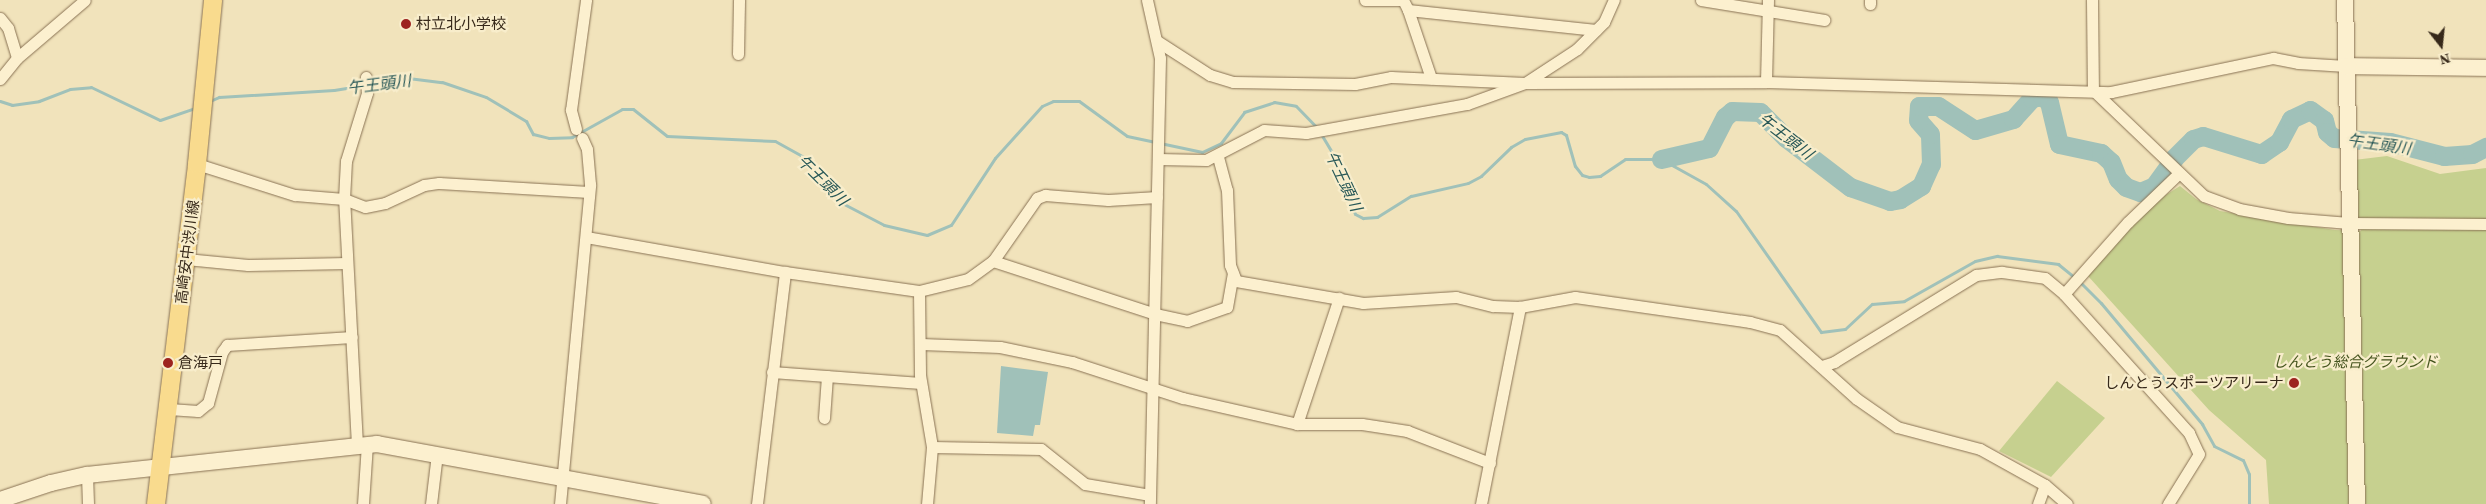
<!DOCTYPE html>
<meta charset="utf-8">
<style>
body{margin:0}
#map{position:relative;width:2486px;height:504px;overflow:hidden;background:#f1e3bb;font-family:"Source Serif 4","Noto Sans JP",serif}
div>[style]{position:absolute}
[style*='--x']{left:calc(var(--x)*1px);top:calc(var(--y)*1px);width:calc(var(--w)*1px);rotate:calc(var(--a)*1deg)}
.green>*{inset:0;background:#c6d08f}
.water>*{inset:0;background:#a0c1b9}
.stream>*{height:3px;margin:-1.5px;padding:0 1.5px;transform-origin:1.5px;border-radius:1.5px;background:#a0c1b9}
.river>*{height:19px;margin:-9.5px;padding:0 9.5px;transform-origin:9.5px;border-radius:9.5px;background:#a0c1b9}
.roads{filter:drop-shadow(0 0 1px #897254) drop-shadow(0 0 1px #897254)}
.street>*{height:11px;margin:-5.5px;padding:0 5.5px;transform-origin:5.5px;border-radius:5.5px;background:#fcf0cf}
.secondary>*{height:16px;margin:-8px;padding:0 8px;transform-origin:8px;border-radius:8px;background:#fcf0cf}
.primary>*{height:18px;margin:-9px;padding:0 9px;transform-origin:9px;border-radius:9px;background:#f9db8e}
.dots>*{width:14px;height:14px;translate:-50% -50%;box-sizing:border-box;border:2px solid #f8edcb;border-radius:50%}
span{translate:-50% -50%;white-space:nowrap;text-align:center;line-height:1.15;-webkit-text-stroke:4.5px #f8edcb;paint-order:stroke}
.poi-label{font-size:15px;color:#37291a}
.left{translate:0 -50%;text-align:left}
.right{translate:-100% -50%;text-align:right}
.street-label{font-size:15px;color:#37291a}
.park-label{font-size:15px;color:#46551f;font-style:italic}
.water-label{font-size:16px;color:#285857;font-style:italic}
.north{position:absolute;left:2416px;top:20px;width:50px;height:50px;-webkit-text-stroke:4px #f8edcb;paint-order:stroke;rotate:164deg;font-size:14px;font-weight:700;line-height:20px;text-align:center;color:#37291a}
.north::after{content:'';display:block;margin:auto;width:18px;height:22px;background:#37291a;clip-path:polygon(50% 0,100% 100%,50% 72%,0 100%)}
</style>
<div id="map">
<div class="green">
<div style="clip-path:polygon(2387px 156px,2440px 174px,2486px 168px,2486px 504px,2269px 504px,2266px 460px,2209px 410px,2088px 276px,2150px 205px,2180px 186px,2196px 199px,2220px 211px,2335px 230px,2361px 231px,2356px 211px,2354px 160px)"></div>
<div style="clip-path:polygon(2057px 381px,2105px 418px,2051px 477px,1999px 451px)"></div>
</div>
<div class="water">
<div style="clip-path:polygon(1001px 366px,1048px 372px,1040px 425px,1035px 425px,1033px 436px,997px 433px)"></div>
</div>
<div class="stream">
<div style="--x:0;--y:101;--w:13;--a:18"></div>
<div style="--x:12;--y:105;--w:27;--a:-8"></div>
<div style="--x:39;--y:101;--w:33;--a:-21"></div>
<div style="--x:70;--y:89;--w:21;--a:-5"></div>
<div style="--x:91;--y:87;--w:76;--a:25.6"></div>
<div style="--x:160;--y:120;--w:39;--a:-19"></div>
<div style="--x:210;--y:101;--w:10;--a:-24"></div>
<div style="--x:219;--y:97;--w:115;--a:-3.5"></div>
<div style="--x:334;--y:90;--w:75;--a:-9.2"></div>
<div style="--x:408;--y:78;--w:34;--a:7"></div>
<div style="--x:442;--y:82;--w:46;--a:18.8"></div>
<div style="--x:486;--y:97;--w:47;--a:31"></div>
<div style="--x:526;--y:121;--w:15;--a:62"></div>
<div style="--x:533;--y:134;--w:16;--a:14"></div>
<div style="--x:549;--y:138;--w:23;--a:-2"></div>
<div style="--x:572;--y:137;--w:57;--a:-29.2"></div>
<div style="--x:622;--y:109;--w:11;--a:0"></div>
<div style="--x:633;--y:109;--w:43;--a:38.5"></div>
<div style="--x:667;--y:136;--w:108;--a:2.7"></div>
<div style="--x:775;--y:141;--w:33;--a:29"></div>
<div style="--x:804;--y:157;--w:60;--a:50.4"></div>
<div style="--x:842;--y:203;--w:47;--a:27.6"></div>
<div style="--x:884;--y:225;--w:44;--a:13.1"></div>
<div style="--x:927;--y:235;--w:26;--a:-23"></div>
<div style="--x:951;--y:225;--w:80;--a:-56.7"></div>
<div style="--x:995;--y:158;--w:70;--a:-47.9"></div>
<div style="--x:1042;--y:106;--w:12;--a:-24"></div>
<div style="--x:1053;--y:101;--w:26;--a:0"></div>
<div style="--x:1079;--y:101;--w:59;--a:36.1"></div>
<div style="--x:1127;--y:136;--w:77;--a:12"></div>
<div style="--x:1202;--y:152;--w:21;--a:-25"></div>
<div style="--x:1221;--y:143;--w:39;--a:-53"></div>
<div style="--x:1244;--y:112;--w:32;--a:-18"></div>
<div style="--x:1274;--y:102;--w:22;--a:10"></div>
<div style="--x:1296;--y:106;--w:30;--a:46"></div>
<div style="--x:1321;--y:134;--w:27;--a:59"></div>
<div style="--x:1335;--y:157;--w:60;--a:70.7"></div>
<div style="--x:1355;--y:214;--w:9;--a:27"></div>
<div style="--x:1363;--y:218;--w:14;--a:-4"></div>
<div style="--x:1377;--y:217;--w:40;--a:-32"></div>
<div style="--x:1411;--y:196;--w:58;--a:-12.8"></div>
<div style="--x:1468;--y:183;--w:15;--a:-28"></div>
<div style="--x:1481;--y:176;--w:42;--a:-44"></div>
<div style="--x:1511;--y:147;--w:16;--a:-30"></div>
<div style="--x:1525;--y:139;--w:37;--a:-11"></div>
<div style="--x:1561;--y:132;--w:6;--a:31"></div>
<div style="--x:1566;--y:135;--w:32;--a:74"></div>
<div style="--x:1575;--y:166;--w:11;--a:52"></div>
<div style="--x:1582;--y:175;--w:7;--a:16"></div>
<div style="--x:1589;--y:177;--w:11;--a:-5"></div>
<div style="--x:1600;--y:176;--w:30;--a:-34"></div>
<div style="--x:1625;--y:159;--w:36;--a:0"></div>
<div style="--x:1661;--y:159;--w:51;--a:29.1"></div>
<div style="--x:1706;--y:184;--w:40;--a:42"></div>
<div style="--x:1736;--y:211;--w:148;--a:54.9"></div>
<div style="--x:1821;--y:332;--w:24;--a:-7"></div>
<div style="--x:1845;--y:329;--w:37;--a:-43"></div>
<div style="--x:1872;--y:304;--w:32;--a:-5"></div>
<div style="--x:1904;--y:301;--w:81;--a:-29.4"></div>
<div style="--x:1975;--y:261;--w:23;--a:-13"></div>
<div style="--x:1997;--y:256;--w:62;--a:7.5"></div>
<div style="--x:2058;--y:264;--w:22;--a:39"></div>
<div style="--x:2080;--y:282;--w:30;--a:45"></div>
<div style="--x:2101;--y:303;--w:158;--a:50.1"></div>
<div style="--x:2202;--y:424;--w:25;--a:61"></div>
<div style="--x:2214;--y:446;--w:32;--a:26"></div>
<div style="--x:2243;--y:460;--w:15;--a:67"></div>
<div style="--x:2249;--y:474;--w:30;--a:90"></div>
</div>
<div class="river">
<div style="--x:1661;--y:159;--w:49;--a:-12.9"></div>
<div style="--x:1709;--y:148;--w:35;--a:-63"></div>
<div style="--x:1725;--y:117;--w:9;--a:-41"></div>
<div style="--x:1732;--y:111;--w:28;--a:2"></div>
<div style="--x:1760;--y:112;--w:37;--a:45"></div>
<div style="--x:1786;--y:138;--w:81;--a:37.4"></div>
<div style="--x:1850;--y:187;--w:42;--a:19.3"></div>
<div style="--x:1890;--y:201;--w:10;--a:-11"></div>
<div style="--x:1900;--y:199;--w:25;--a:-32"></div>
<div style="--x:1921;--y:186;--w:24;--a:-66"></div>
<div style="--x:1931;--y:164;--w:30;--a:-92"></div>
<div style="--x:1930;--y:134;--w:18;--a:-131"></div>
<div style="--x:1918;--y:120;--w:14;--a:-86"></div>
<div style="--x:1919;--y:106;--w:19;--a:0"></div>
<div style="--x:1938;--y:106;--w:44;--a:33"></div>
<div style="--x:1975;--y:130;--w:40;--a:-16"></div>
<div style="--x:2013;--y:119;--w:28;--a:-48"></div>
<div style="--x:2032;--y:98;--w:10;--a:-11"></div>
<div style="--x:2042;--y:96;--w:9;--a:41"></div>
<div style="--x:2049;--y:102;--w:43;--a:76.6"></div>
<div style="--x:2059;--y:144;--w:43;--a:12.1"></div>
<div style="--x:2101;--y:153;--w:13;--a:42"></div>
<div style="--x:2111;--y:162;--w:18;--a:68"></div>
<div style="--x:2118;--y:179;--w:11;--a:45"></div>
<div style="--x:2126;--y:187;--w:15;--a:20"></div>
<div style="--x:2140;--y:192;--w:15;--a:-23"></div>
<div style="--x:2154;--y:186;--w:34;--a:-54"></div>
<div style="--x:2174;--y:158;--w:27;--a:-45"></div>
<div style="--x:2193;--y:139;--w:10;--a:-17"></div>
<div style="--x:2203;--y:136;--w:61;--a:17.2"></div>
<div style="--x:2261;--y:154;--w:22;--a:-34"></div>
<div style="--x:2279;--y:142;--w:26;--a:-62"></div>
<div style="--x:2291;--y:119;--w:21;--a:-25"></div>
<div style="--x:2310;--y:110;--w:17;--a:36"></div>
<div style="--x:2324;--y:120;--w:12;--a:76"></div>
<div style="--x:2327;--y:132;--w:9;--a:41"></div>
<div style="--x:2334;--y:138;--w:56;--a:4.1"></div>
<div style="--x:2390;--y:142;--w:56;--a:14.5"></div>
<div style="--x:2444;--y:156;--w:28;--a:-4"></div>
<div style="--x:2472;--y:154;--w:16;--a:-27"></div>
</div>
<div class="roads">
<div class="street">
<div style="--x:1147;--y:0;--w:59;--a:77.4"></div>
<div style="--x:1160;--y:58;--w:446;--a:91.3"></div>
<div style="--x:1365;--y:0;--w:38;--a:0"></div>
<div style="--x:1403;--y:0;--w:11;--a:63"></div>
<div style="--x:1408;--y:10;--w:189;--a:6.1"></div>
<div style="--x:1701;--y:0;--w:125;--a:9.2"></div>
<div style="--x:2092;--y:0;--w:90;--a:89.4"></div>
<div style="--x:2093;--y:90;--w:153;--a:43.7"></div>
<div style="--x:2204;--y:196;--w:37;--a:20"></div>
<div style="--x:2239;--y:209;--w:50;--a:10.4"></div>
<div style="--x:2288;--y:218;--w:61;--a:4.7"></div>
<div style="--x:2349;--y:223;--w:137;--a:0.4"></div>
<div style="--x:1870;--y:4;--w:4;--a:-90"></div>
<div style="--x:1408;--y:10;--w:72;--a:71.3"></div>
<div style="--x:0;--y:18;--w:13;--a:51"></div>
<div style="--x:8;--y:28;--w:31;--a:73"></div>
<div style="--x:1157;--y:41;--w:63;--a:32.7"></div>
<div style="--x:1210;--y:75;--w:24;--a:17"></div>
<div style="--x:1233;--y:82;--w:122;--a:0.9"></div>
<div style="--x:1355;--y:84;--w:37;--a:-11"></div>
<div style="--x:1391;--y:77;--w:134;--a:2.6"></div>
<div style="--x:1525;--y:83;--w:241;--a:-0.2"></div>
<div style="--x:1766;--y:82;--w:345;--a:1.7"></div>
<div style="--x:2111;--y:92;--w:166;--a:-11.9"></div>
<div style="--x:2273;--y:58;--w:25;--a:11"></div>
<div style="--x:2298;--y:63;--w:48;--a:3.6"></div>
<div style="--x:738;--y:54;--w:54;--a:-88.9"></div>
<div style="--x:0;--y:79;--w:27;--a:-51"></div>
<div style="--x:17;--y:58;--w:89;--a:-40.5"></div>
<div style="--x:1766;--y:82;--w:82;--a:-88.6"></div>
<div style="--x:576;--y:129;--w:20;--a:-105"></div>
<div style="--x:571;--y:110;--w:111;--a:-82.2"></div>
<div style="--x:1218;--y:157;--w:34;--a:75"></div>
<div style="--x:1227;--y:190;--w:75;--a:87.7"></div>
<div style="--x:1230;--y:265;--w:17;--a:69"></div>
<div style="--x:1236;--y:281;--w:129;--a:9.8"></div>
<div style="--x:1363;--y:303;--w:93;--a:-3.7"></div>
<div style="--x:1456;--y:297;--w:38;--a:14"></div>
<div style="--x:1493;--y:306;--w:27;--a:2"></div>
<div style="--x:1520;--y:307;--w:56;--a:-10.3"></div>
<div style="--x:1575;--y:297;--w:177;--a:8.1"></div>
<div style="--x:1750;--y:322;--w:31;--a:15"></div>
<div style="--x:1780;--y:330;--w:103;--a:41.9"></div>
<div style="--x:1857;--y:399;--w:49;--a:35"></div>
<div style="--x:1897;--y:427;--w:86;--a:14.8"></div>
<div style="--x:1980;--y:449;--w:74;--a:29"></div>
<div style="--x:2045;--y:485;--w:29;--a:41"></div>
<div style="--x:1158;--y:159;--w:48;--a:1.2"></div>
<div style="--x:1206;--y:160;--w:65;--a:-27.3"></div>
<div style="--x:1264;--y:130;--w:42;--a:4.1"></div>
<div style="--x:1306;--y:133;--w:164;--a:-10.2"></div>
<div style="--x:1467;--y:104;--w:62;--a:-19.9"></div>
<div style="--x:1525;--y:83;--w:62;--a:-33.2"></div>
<div style="--x:1577;--y:49;--w:38;--a:-45"></div>
<div style="--x:1604;--y:22;--w:24;--a:-66"></div>
<div style="--x:197;--y:164;--w:103;--a:17.6"></div>
<div style="--x:295;--y:195;--w:49;--a:4.7"></div>
<div style="--x:344;--y:199;--w:22;--a:21"></div>
<div style="--x:365;--y:207;--w:20;--a:-11"></div>
<div style="--x:385;--y:203;--w:43;--a:-24.8"></div>
<div style="--x:424;--y:185;--w:15;--a:-8"></div>
<div style="--x:439;--y:183;--w:150;--a:3.4"></div>
<div style="--x:586;--y:237;--w:202;--a:10"></div>
<div style="--x:785;--y:272;--w:135;--a:8.1"></div>
<div style="--x:919;--y:291;--w:50;--a:-13.8"></div>
<div style="--x:968;--y:279;--w:31;--a:-36"></div>
<div style="--x:993;--y:261;--w:77;--a:-55.1"></div>
<div style="--x:1037;--y:198;--w:9;--a:-21"></div>
<div style="--x:1045;--y:195;--w:63;--a:4.5"></div>
<div style="--x:1108;--y:200;--w:49;--a:-3.5"></div>
<div style="--x:186;--y:259;--w:62;--a:5.5"></div>
<div style="--x:248;--y:265;--w:99;--a:-1.2"></div>
<div style="--x:993;--y:261;--w:170;--a:18.1"></div>
<div style="--x:1155;--y:314;--w:33;--a:12"></div>
<div style="--x:1187;--y:321;--w:42;--a:-19.3"></div>
<div style="--x:1227;--y:307;--w:34;--a:-80"></div>
<div style="--x:919;--y:291;--w:84;--a:89.3"></div>
<div style="--x:920;--y:375;--w:73;--a:80.5"></div>
<div style="--x:932;--y:447;--w:57;--a:95"></div>
<div style="--x:2064;--y:294;--w:96;--a:-48.4"></div>
<div style="--x:2128;--y:222;--w:69;--a:-43.8"></div>
<div style="--x:921;--y:344;--w:79;--a:2.2"></div>
<div style="--x:1000;--y:347;--w:74;--a:11.8"></div>
<div style="--x:1072;--y:362;--w:117;--a:18"></div>
<div style="--x:1183;--y:398;--w:117;--a:12.8"></div>
<div style="--x:1297;--y:424;--w:65;--a:0"></div>
<div style="--x:1362;--y:424;--w:46;--a:8.8"></div>
<div style="--x:1407;--y:431;--w:89;--a:21.1"></div>
<div style="--x:1822;--y:366;--w:13;--a:-18"></div>
<div style="--x:1834;--y:362;--w:167;--a:-31.5"></div>
<div style="--x:1976;--y:275;--w:26;--a:-7"></div>
<div style="--x:2002;--y:272;--w:43;--a:7.9"></div>
<div style="--x:2045;--y:278;--w:25;--a:40"></div>
<div style="--x:2064;--y:294;--w:187;--a:48"></div>
<div style="--x:2189;--y:433;--w:23;--a:65"></div>
<div style="--x:2199;--y:454;--w:59;--a:121.8"></div>
<div style="--x:772;--y:372;--w:149;--a:4.2"></div>
<div style="--x:169;--y:409;--w:29;--a:4"></div>
<div style="--x:198;--y:411;--w:13;--a:-39"></div>
<div style="--x:208;--y:403;--w:53;--a:-74.6"></div>
<div style="--x:222;--y:352;--w:9;--a:-54"></div>
<div style="--x:227;--y:345;--w:125;--a:-3.7"></div>
<div style="--x:824;--y:418;--w:42;--a:-85.9"></div>
<div style="--x:1297;--y:424;--w:133;--a:-71.6"></div>
<div style="--x:357;--y:445;--w:246;--a:-93"></div>
<div style="--x:344;--y:199;--w:38;--a:-87"></div>
<div style="--x:346;--y:161;--w:71;--a:-72.8"></div>
<div style="--x:367;--y:93;--w:16;--a:-94"></div>
<div style="--x:932;--y:447;--w:109;--a:1.1"></div>
<div style="--x:1041;--y:449;--w:56;--a:38.5"></div>
<div style="--x:1085;--y:484;--w:66;--a:9.6"></div>
<div style="--x:87;--y:475;--w:29;--a:88"></div>
<div style="--x:363;--y:504;--w:60;--a:-86.2"></div>
<div style="--x:431;--y:504;--w:50;--a:-83.2"></div>
<div style="--x:560;--y:504;--w:321;--a:-84.6"></div>
<div style="--x:590;--y:184;--w:35;--a:-95"></div>
<div style="--x:587;--y:149;--w:12;--a:-114"></div>
<div style="--x:757;--y:504;--w:234;--a:-83.1"></div>
<div style="--x:1481;--y:504;--w:201;--a:-78.8"></div>
<div style="--x:2038;--y:504;--w:20;--a:-70"></div>
</div>
<div class="secondary">
<div style="--x:2345;--y:0;--w:504;--a:88.64"></div>
<div style="--x:2346;--y:66;--w:140;--a:0.8"></div>
<div style="--x:0;--y:500;--w:54;--a:-18.4"></div>
<div style="--x:51;--y:483;--w:37;--a:-13"></div>
<div style="--x:87;--y:475;--w:292;--a:-6.1"></div>
<div style="--x:377;--y:444;--w:331;--a:10.4"></div>
</div>
<div class="primary">
<div style="--x:156;--y:504;--w:342;--a:-83.1"></div>
<div style="--x:197;--y:164;--w:165;--a:-84.4"></div>
</div>
</div>
<div class="dots">
<div style="left:406px;top:24px;background:#9d231f"></div>
<div style="left:168px;top:363px;background:#9d231f"></div>
<div style="left:2294px;top:383px;background:#9d231f"></div>
</div>
<div class="poi-label">
<span class="left" style="left:416px;top:24px">村立北小学校</span>
<span class="left" style="left:178px;top:363px">倉海戸</span>
<span class="right" style="left:2284px;top:383px">しんとうスポーツアリーナ</span>
</div>
<div class="street-label">
<span style="left:187px;top:252px;rotate:-83deg">高崎安中渋川線</span>
</div>
<div class="park-label">
<span style="left:2355px;top:362px">しんとう総合グラウンド</span>
</div>
<div class="water-label">
<span style="left:379px;top:84px;rotate:-7deg">午王頭川</span>
<span style="left:1786px;top:136px;rotate:38deg">午王頭川</span>
<span style="left:2379px;top:144px;rotate:8deg">午王頭川</span>
<span style="left:823px;top:180px;rotate:45deg">午王頭川</span>
<span style="left:1344px;top:181px;rotate:65deg">午王頭川</span>
</div>
<div class="north">N</div>
</div>
